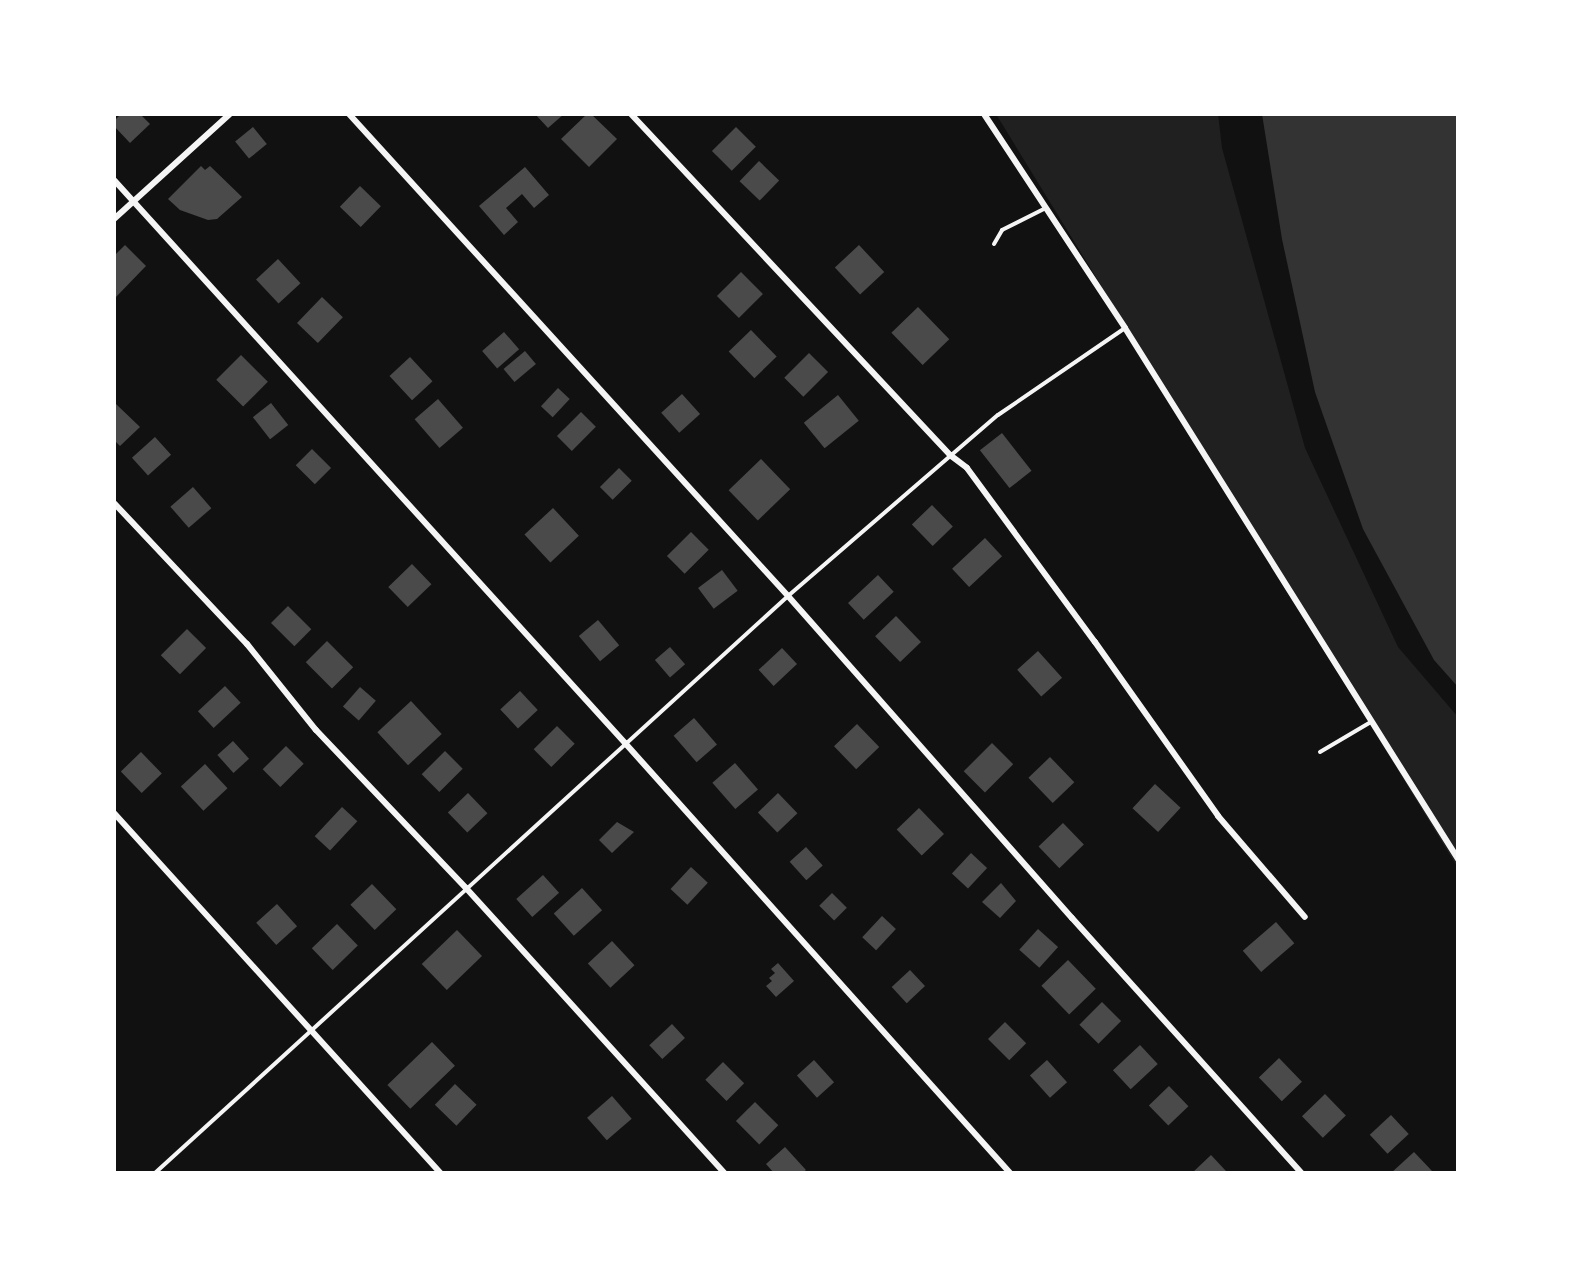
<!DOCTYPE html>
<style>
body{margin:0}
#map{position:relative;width:1572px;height:1287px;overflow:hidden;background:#111;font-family:Helvetica,sans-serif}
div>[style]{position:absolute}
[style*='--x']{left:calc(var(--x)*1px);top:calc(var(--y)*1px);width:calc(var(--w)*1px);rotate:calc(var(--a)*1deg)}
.green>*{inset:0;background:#202020}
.water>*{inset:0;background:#333}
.building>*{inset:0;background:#4a4a4a;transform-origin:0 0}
.service>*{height:4px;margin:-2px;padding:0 2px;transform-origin:2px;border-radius:2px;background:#f5f5f5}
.minor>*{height:6px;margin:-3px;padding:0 3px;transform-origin:3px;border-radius:3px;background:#f5f5f5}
span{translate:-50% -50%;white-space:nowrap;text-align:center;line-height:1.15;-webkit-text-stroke:5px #fff;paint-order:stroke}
.frame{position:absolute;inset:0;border:116px solid #fff;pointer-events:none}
</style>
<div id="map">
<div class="green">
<div style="clip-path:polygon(996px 114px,1218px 114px,1222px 148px,1305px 448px,1398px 647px,1458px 717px,1458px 868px)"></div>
</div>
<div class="water">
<div style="clip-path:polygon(1262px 114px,1458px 114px,1458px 687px,1434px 660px,1363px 529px,1315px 392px,1282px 239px)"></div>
</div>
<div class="building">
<div style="clip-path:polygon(121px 114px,140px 114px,150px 124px,130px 143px,114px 126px,114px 121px)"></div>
<div style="clip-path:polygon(535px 114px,564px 114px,548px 128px)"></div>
<div style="clip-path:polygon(587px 114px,591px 114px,617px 139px,589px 167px,561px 139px)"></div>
<div style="left:253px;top:127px;width:22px;height:23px;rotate:51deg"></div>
<div style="left:736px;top:127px;width:28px;height:34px;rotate:45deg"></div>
<div style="left:759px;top:161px;width:28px;height:28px;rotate:44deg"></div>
<div style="clip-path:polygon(201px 166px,205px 170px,210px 166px,242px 197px,217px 219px,208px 220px,180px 210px,168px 199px)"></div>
<div style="clip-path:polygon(525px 167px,549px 195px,534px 208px,522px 194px,506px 208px,518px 222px,504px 235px,479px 206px)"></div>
<div style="left:360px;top:186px;width:29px;height:29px;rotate:44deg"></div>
<div style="clip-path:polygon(125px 245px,146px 266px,114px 299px,114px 256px)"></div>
<div style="left:859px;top:245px;width:37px;height:33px;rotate:47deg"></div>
<div style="left:278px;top:259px;width:33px;height:30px;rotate:47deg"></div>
<div style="left:741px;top:272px;width:31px;height:34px;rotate:45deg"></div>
<div style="left:322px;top:297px;width:29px;height:36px;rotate:44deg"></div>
<div style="left:918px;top:307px;width:45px;height:37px;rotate:46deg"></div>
<div style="left:751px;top:330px;width:37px;height:31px;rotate:46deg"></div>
<div style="left:504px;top:332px;width:23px;height:29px;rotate:49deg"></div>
<div style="left:525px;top:351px;width:17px;height:28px;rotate:50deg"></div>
<div style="left:809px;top:353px;width:27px;height:35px;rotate:45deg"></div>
<div style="left:241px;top:355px;width:38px;height:35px;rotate:45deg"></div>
<div style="left:410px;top:357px;width:33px;height:28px;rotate:47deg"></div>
<div style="left:558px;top:388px;width:16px;height:25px;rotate:43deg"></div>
<div style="left:682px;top:394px;width:27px;height:28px;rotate:48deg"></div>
<div style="left:838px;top:395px;width:33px;height:44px;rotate:51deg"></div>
<div style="left:438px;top:399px;width:38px;height:31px;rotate:49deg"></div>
<div style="left:271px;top:403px;width:28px;height:23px;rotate:52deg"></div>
<div style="clip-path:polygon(116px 404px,140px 427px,120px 446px,114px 440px)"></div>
<div style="left:581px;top:412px;width:21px;height:34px;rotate:45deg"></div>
<div style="left:1002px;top:433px;width:48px;height:28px;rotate:52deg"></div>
<div style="left:155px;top:437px;width:24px;height:31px;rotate:48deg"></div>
<div style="left:312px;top:449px;width:27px;height:23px;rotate:45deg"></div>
<div style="left:761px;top:459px;width:42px;height:45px;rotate:46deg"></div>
<div style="left:619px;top:468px;width:18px;height:27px;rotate:45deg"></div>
<div style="left:193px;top:487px;width:28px;height:30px;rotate:49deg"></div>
<div style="left:932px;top:505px;width:30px;height:28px;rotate:46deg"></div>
<div style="left:553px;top:508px;width:38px;height:39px;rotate:47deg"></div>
<div style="left:691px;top:532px;width:25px;height:34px;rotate:45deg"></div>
<div style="left:985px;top:538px;width:25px;height:45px;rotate:47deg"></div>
<div style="left:412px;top:564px;width:28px;height:33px;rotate:46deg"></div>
<div style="left:722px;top:570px;width:26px;height:30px;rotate:53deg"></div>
<div style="left:878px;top:575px;width:23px;height:41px;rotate:47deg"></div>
<div style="left:288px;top:606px;width:33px;height:24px;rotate:45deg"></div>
<div style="left:896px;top:616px;width:36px;height:29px;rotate:46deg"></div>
<div style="left:598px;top:620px;width:33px;height:25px;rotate:50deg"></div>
<div style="left:187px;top:629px;width:27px;height:37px;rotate:45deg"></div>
<div style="left:327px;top:641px;width:37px;height:30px;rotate:45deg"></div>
<div style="left:670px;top:647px;width:23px;height:20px;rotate:49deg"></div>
<div style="left:782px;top:648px;width:22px;height:32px;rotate:47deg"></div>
<div style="left:1038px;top:651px;width:36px;height:28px;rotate:48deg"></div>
<div style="left:225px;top:686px;width:23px;height:37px;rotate:47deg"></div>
<div style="left:360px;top:687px;width:21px;height:26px;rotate:41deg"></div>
<div style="left:520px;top:691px;width:26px;height:27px;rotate:47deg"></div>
<div style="left:411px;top:701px;width:45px;height:46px;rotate:47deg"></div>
<div style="left:694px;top:718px;width:35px;height:27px;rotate:49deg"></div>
<div style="left:857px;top:724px;width:32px;height:32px;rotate:46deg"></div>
<div style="left:557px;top:726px;width:25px;height:33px;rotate:45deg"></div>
<div style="left:233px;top:741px;width:24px;height:21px;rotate:48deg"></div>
<div style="left:992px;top:743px;width:30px;height:40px;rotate:45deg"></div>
<div style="left:286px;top:746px;width:25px;height:33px;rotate:45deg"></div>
<div style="left:445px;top:751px;width:25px;height:33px;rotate:45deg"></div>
<div style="left:141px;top:752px;width:30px;height:28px;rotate:46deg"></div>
<div style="left:1050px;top:757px;width:35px;height:30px;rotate:46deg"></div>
<div style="left:735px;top:763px;width:35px;height:30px;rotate:49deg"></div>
<div style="left:205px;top:764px;width:33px;height:33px;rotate:47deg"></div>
<div style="left:1155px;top:784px;width:35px;height:33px;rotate:43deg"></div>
<div style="left:468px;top:793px;width:28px;height:28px;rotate:46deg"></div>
<div style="left:778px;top:793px;width:28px;height:28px;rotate:46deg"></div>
<div style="left:342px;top:807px;width:21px;height:40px;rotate:43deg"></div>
<div style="left:919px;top:808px;width:36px;height:31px;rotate:46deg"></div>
<div style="clip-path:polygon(617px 822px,634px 832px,612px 853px,599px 840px)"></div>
<div style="left:1063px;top:823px;width:30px;height:34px;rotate:46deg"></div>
<div style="left:806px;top:847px;width:25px;height:22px;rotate:48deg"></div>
<div style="left:971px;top:853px;width:22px;height:28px;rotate:43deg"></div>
<div style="left:691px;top:867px;width:23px;height:30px;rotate:43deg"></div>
<div style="left:543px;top:875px;width:24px;height:36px;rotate:48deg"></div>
<div style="clip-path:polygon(1001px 883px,1016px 901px,1000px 918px,982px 902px)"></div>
<div style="left:372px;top:884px;width:35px;height:30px;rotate:46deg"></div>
<div style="left:582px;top:888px;width:30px;height:38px;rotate:48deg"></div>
<div style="left:832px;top:893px;width:21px;height:18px;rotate:45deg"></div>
<div style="left:277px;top:904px;width:30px;height:28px;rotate:48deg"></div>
<div style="left:882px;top:916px;width:19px;height:29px;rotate:43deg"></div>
<div style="left:1276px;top:922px;width:28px;height:44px;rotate:49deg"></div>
<div style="left:337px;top:924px;width:30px;height:35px;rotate:46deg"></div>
<div style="left:1038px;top:929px;width:27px;height:28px;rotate:42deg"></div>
<div style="left:457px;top:930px;width:36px;height:49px;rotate:46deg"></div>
<div style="left:612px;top:941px;width:33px;height:33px;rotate:47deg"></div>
<div style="left:1068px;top:960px;width:40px;height:37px;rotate:46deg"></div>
<div style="clip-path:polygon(778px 963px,794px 981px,776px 997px,766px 986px,772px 981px,769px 978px,775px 973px,771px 969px)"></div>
<div style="left:910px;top:970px;width:22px;height:25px;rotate:47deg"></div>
<div style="left:1102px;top:1002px;width:27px;height:32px;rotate:45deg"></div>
<div style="left:1005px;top:1022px;width:30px;height:24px;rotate:45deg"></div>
<div style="left:672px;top:1024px;width:19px;height:31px;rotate:47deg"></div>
<div style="left:432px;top:1042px;width:33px;height:62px;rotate:46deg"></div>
<div style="left:1140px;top:1045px;width:26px;height:37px;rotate:47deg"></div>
<div style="left:1279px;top:1058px;width:33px;height:28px;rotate:46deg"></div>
<div style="left:814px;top:1060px;width:30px;height:23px;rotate:48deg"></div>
<div style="left:1047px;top:1060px;width:30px;height:23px;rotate:48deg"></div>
<div style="left:723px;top:1062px;width:30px;height:25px;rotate:45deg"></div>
<div style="left:455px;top:1084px;width:30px;height:29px;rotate:44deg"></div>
<div style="left:1169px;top:1086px;width:28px;height:28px;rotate:46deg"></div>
<div style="left:1325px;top:1094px;width:30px;height:32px;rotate:46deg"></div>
<div style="left:612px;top:1096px;width:30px;height:33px;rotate:49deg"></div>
<div style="left:755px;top:1102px;width:33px;height:27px;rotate:45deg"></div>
<div style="left:1391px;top:1115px;width:26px;height:29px;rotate:47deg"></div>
<div style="clip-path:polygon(785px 1147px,806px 1170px,802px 1173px,774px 1173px,766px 1164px)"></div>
<div style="clip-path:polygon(1414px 1152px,1434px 1173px,1391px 1173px)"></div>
<div style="clip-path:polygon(1211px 1155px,1226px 1171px,1192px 1173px)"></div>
</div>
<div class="service">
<div style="--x:994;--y:244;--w:16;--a:-60"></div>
<div style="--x:1002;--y:230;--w:49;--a:-26.6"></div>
<div style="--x:1320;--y:752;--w:59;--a:-30.5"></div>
<div style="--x:155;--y:1173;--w:857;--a:-42.35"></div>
<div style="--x:788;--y:596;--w:277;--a:-40.8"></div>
<div style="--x:998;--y:415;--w:154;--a:-34.4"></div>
</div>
<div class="minor">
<div style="--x:349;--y:114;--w:652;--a:47.67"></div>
<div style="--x:788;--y:596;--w:429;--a:48.6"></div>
<div style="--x:1072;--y:918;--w:343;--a:48"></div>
<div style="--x:631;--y:114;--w:467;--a:46.9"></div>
<div style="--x:950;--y:455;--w:21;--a:37"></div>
<div style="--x:967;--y:468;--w:216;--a:53.7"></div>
<div style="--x:1095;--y:642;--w:213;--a:54.7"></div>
<div style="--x:1218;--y:816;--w:133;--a:49.3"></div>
<div style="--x:984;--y:114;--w:256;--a:56.6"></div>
<div style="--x:1125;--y:328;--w:627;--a:57.91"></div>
<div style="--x:114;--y:180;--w:760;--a:47.77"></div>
<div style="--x:625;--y:743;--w:577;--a:48.16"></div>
<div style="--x:114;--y:219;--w:156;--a:-42.2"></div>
<div style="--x:114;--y:503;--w:194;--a:46.7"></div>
<div style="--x:247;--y:644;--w:110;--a:51.3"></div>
<div style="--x:316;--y:730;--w:218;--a:46.5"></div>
<div style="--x:466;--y:888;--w:384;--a:47.8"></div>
<div style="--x:114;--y:813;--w:486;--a:47.8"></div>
</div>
<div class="frame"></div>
</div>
